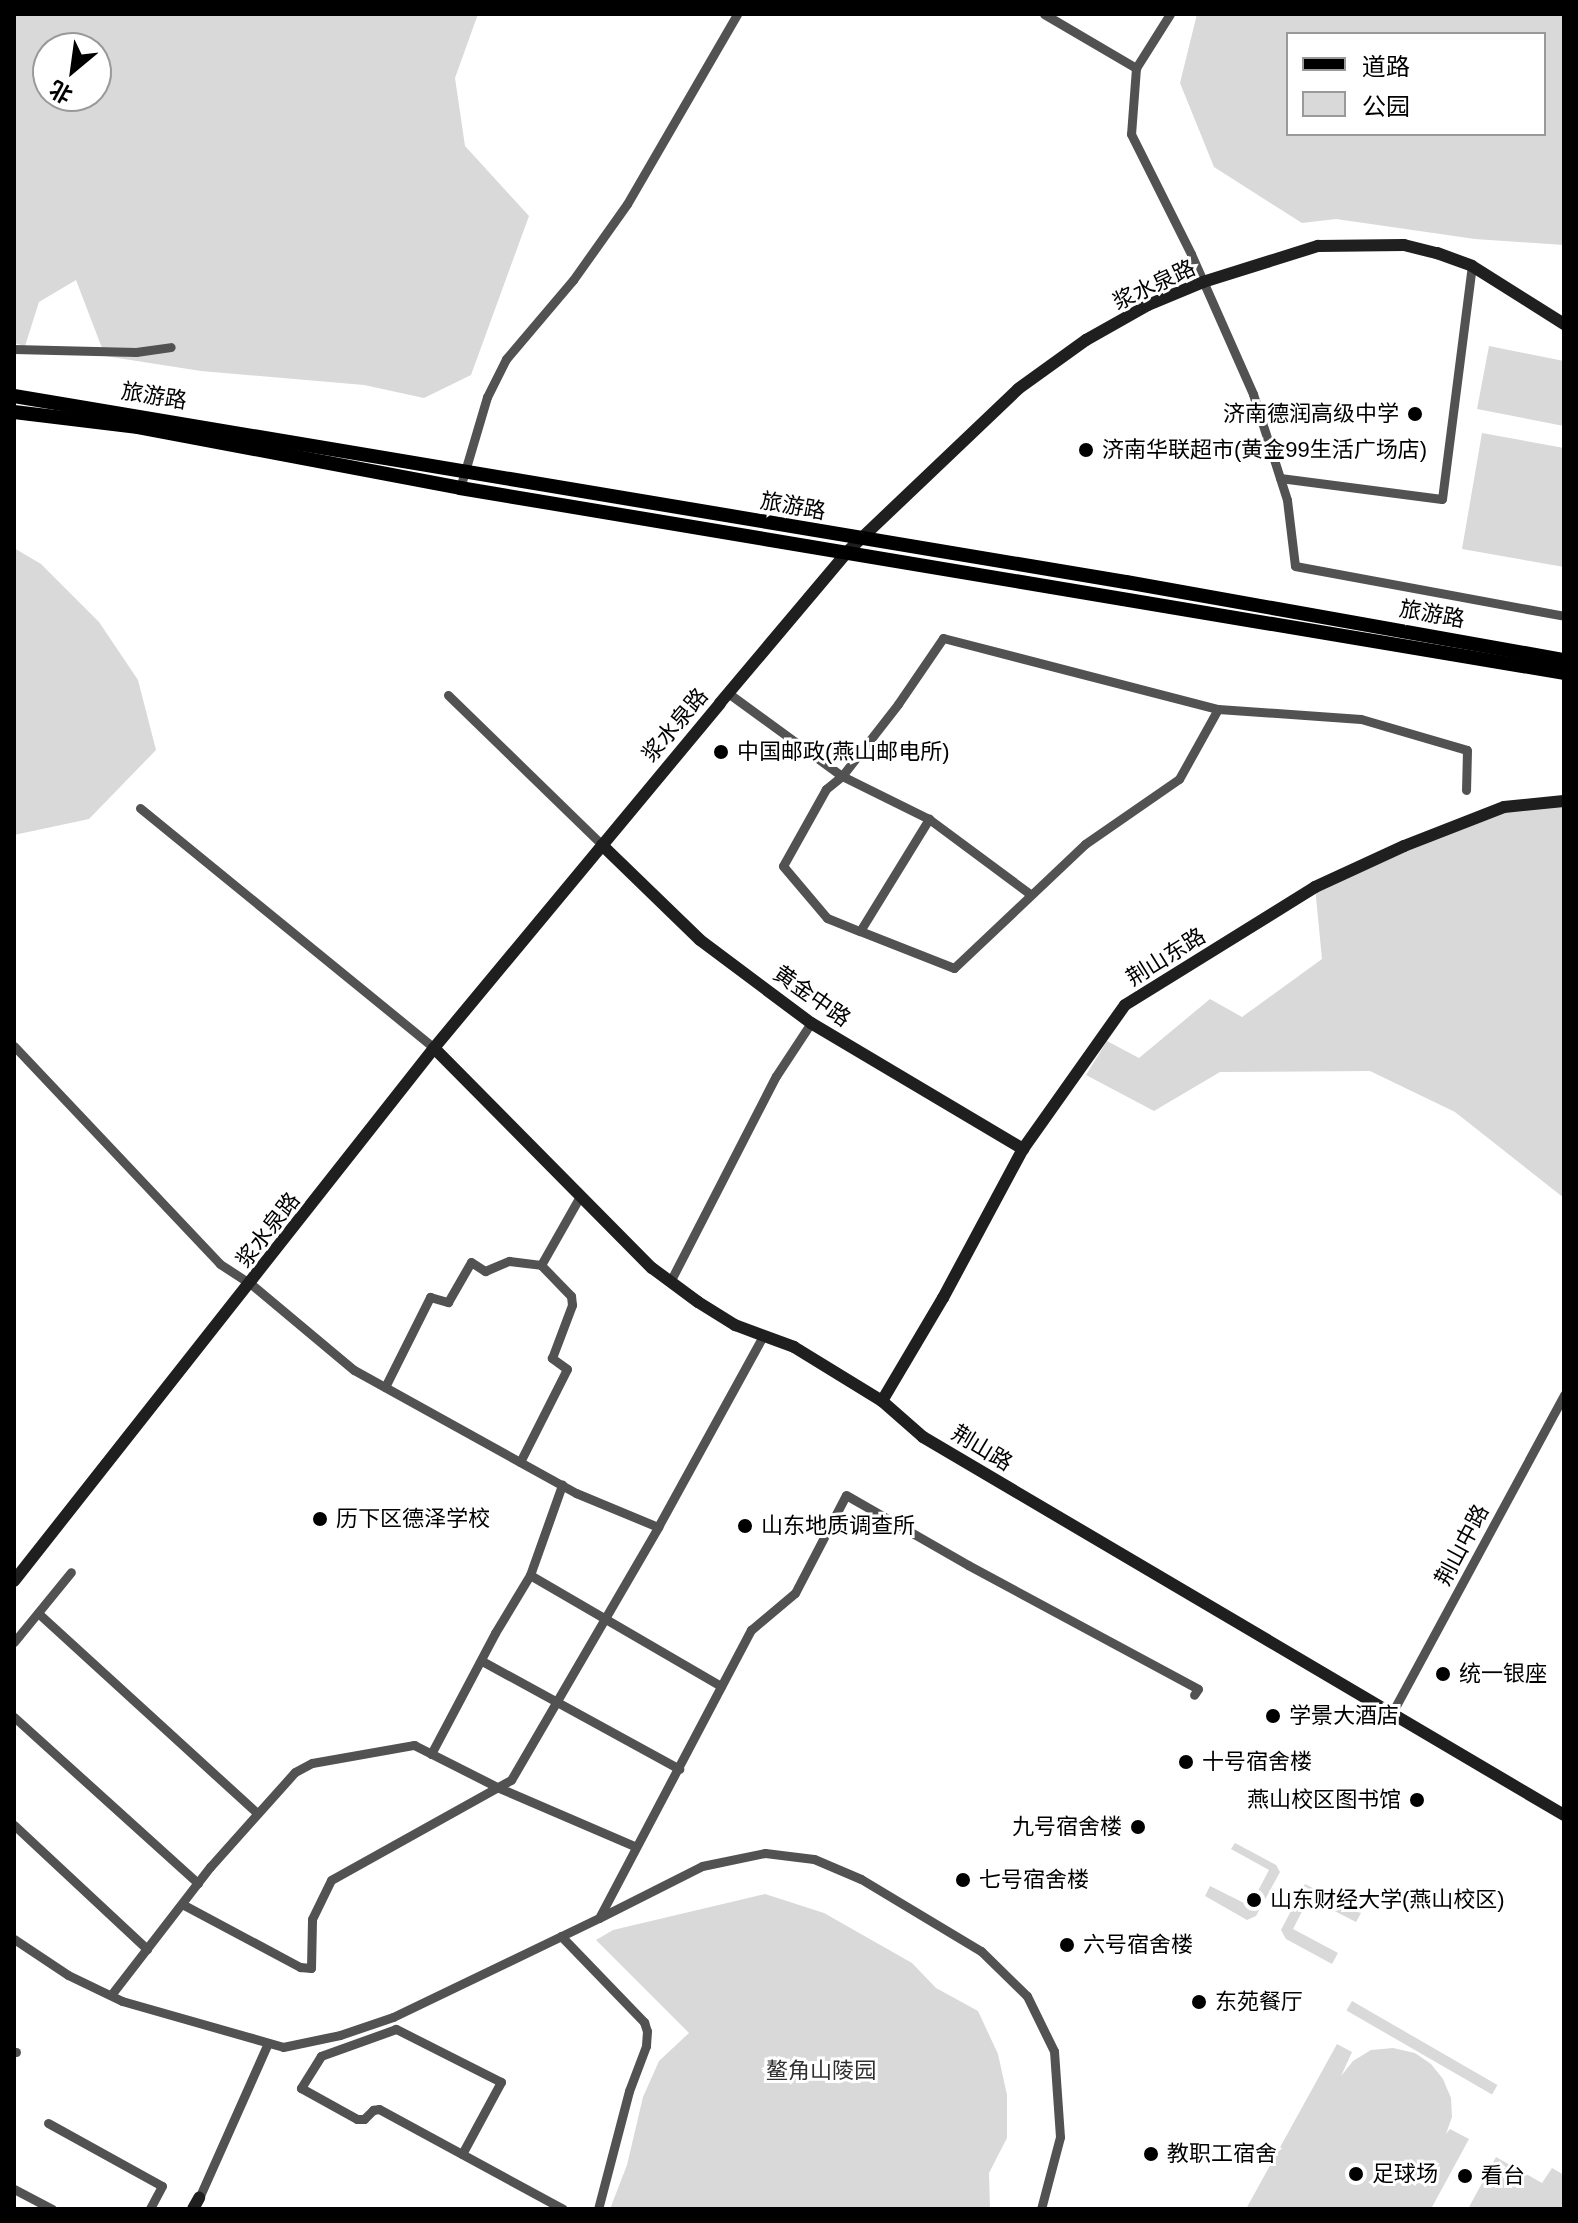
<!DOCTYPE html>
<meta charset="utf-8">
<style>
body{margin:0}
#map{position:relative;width:1578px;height:2223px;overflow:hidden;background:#fff;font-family:Arial,"Noto Sans SC",sans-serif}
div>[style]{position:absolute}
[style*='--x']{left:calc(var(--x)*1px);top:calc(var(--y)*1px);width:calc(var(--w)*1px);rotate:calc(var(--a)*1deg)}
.green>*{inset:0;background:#d9d9d9;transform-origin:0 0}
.street>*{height:9px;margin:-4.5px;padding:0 4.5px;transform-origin:4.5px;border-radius:4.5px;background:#525252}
.secondary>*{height:12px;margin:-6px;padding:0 6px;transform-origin:6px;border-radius:6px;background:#1f1f1f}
.primary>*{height:14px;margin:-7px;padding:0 7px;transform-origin:7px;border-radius:7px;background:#000}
.dots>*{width:22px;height:22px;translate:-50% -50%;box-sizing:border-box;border:4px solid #fff;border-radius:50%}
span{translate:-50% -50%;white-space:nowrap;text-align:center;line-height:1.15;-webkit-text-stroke:6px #fff;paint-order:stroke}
.street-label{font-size:22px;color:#000}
.poi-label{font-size:22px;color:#000}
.right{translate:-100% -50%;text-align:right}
.left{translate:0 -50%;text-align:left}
.park-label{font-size:22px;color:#303030}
.frame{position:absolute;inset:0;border:16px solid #000;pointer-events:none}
.legend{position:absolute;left:1286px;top:32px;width:260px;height:104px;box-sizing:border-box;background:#fff;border:2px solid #999;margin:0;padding:10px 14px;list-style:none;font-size:24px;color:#000}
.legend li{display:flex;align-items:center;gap:16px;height:40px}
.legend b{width:40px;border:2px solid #999}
.north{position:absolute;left:32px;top:32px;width:80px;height:80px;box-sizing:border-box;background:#fff;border:2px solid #999;border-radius:50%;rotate:209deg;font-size:22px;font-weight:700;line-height:32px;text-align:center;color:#000}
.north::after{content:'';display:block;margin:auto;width:28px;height:36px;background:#000;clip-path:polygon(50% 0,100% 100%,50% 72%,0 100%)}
</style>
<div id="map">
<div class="green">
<div style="clip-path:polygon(evenodd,14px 14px,478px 14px,455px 78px,465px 146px,529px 216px,471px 375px,424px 398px,364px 385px,201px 371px,105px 356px,76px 280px,39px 302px,25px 346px,14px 343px,14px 14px,48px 48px,96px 48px,96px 96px,48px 96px,48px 48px)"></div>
<div style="clip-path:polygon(evenodd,1197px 14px,1564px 14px,1564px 245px,1475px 239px,1336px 219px,1302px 223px,1214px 167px,1180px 83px,1197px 14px,1288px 34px,1544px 34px,1544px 134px,1288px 134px,1288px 34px)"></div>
<div style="clip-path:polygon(1489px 346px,1564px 361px,1564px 426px,1477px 409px)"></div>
<div style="clip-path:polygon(1482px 433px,1564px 448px,1564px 567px,1462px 549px)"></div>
<div style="clip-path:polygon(14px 548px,41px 564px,99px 622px,138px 680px,156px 750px,89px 819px,14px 835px)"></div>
<div style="clip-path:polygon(1564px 801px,1564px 1198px,1455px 1112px,1370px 1071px,1220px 1072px,1154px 1111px,1086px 1075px,1107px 1041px,1139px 1058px,1210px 999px,1242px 1017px,1322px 959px,1315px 887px,1504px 807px)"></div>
<div style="clip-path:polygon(1235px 1843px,1276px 1865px,1280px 1872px,1256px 1916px,1247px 1920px,1205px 1896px,1210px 1886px,1250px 1906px,1269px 1870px,1231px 1849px)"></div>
<div style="clip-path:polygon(1305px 1884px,1361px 1913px,1356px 1922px,1309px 1898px,1293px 1929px,1338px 1953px,1332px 1964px,1286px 1939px,1281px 1930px)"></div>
<div style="clip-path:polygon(765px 1894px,824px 1913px,912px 1963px,936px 1988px,978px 2011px,998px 2054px,1007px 2095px,1007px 2138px,989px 2173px,990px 2209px,610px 2209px,627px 2165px,643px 2097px,659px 2061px,689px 2033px,596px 1940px,613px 1930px)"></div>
<div style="left:1352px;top:2001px;width:168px;height:11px;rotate:30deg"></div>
<div style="clip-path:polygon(1337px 2044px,1352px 2052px,1341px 2076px,1353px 2061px,1371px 2050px,1393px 2048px,1415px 2053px,1431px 2064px,1443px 2079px,1451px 2098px,1452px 2117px,1446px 2134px,1450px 2129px,1469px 2139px,1431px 2209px,1246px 2209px)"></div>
<div style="clip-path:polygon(1496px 2157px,1542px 2183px,1552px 2168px,1564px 2175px,1564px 2209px,1468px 2209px)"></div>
</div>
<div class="street">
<div style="--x:1044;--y:14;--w:107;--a:30.4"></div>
<div style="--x:1170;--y:14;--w:64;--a:122.2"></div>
<div style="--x:1136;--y:68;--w:66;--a:94.3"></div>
<div style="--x:1131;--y:134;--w:134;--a:63.4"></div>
<div style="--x:1191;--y:254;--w:153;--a:66.1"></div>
<div style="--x:1253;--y:394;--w:111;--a:72.2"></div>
<div style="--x:1287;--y:500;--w:66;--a:83.1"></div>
<div style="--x:1295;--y:566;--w:274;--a:10.5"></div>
<div style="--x:14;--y:349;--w:122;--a:1.4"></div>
<div style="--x:136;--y:352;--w:35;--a:-8"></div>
<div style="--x:1280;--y:478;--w:163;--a:7.4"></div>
<div style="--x:1442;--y:499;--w:235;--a:-82.7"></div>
<div style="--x:460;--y:488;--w:95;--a:-73.5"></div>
<div style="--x:487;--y:397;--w:42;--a:-63.4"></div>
<div style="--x:506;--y:359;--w:104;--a:-49.7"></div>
<div style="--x:573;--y:280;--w:93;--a:-54.6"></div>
<div style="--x:627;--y:204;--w:220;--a:-59.9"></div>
<div style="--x:728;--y:693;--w:141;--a:36.1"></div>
<div style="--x:842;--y:776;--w:91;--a:-52.1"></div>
<div style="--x:898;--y:704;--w:80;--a:-55.7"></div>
<div style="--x:943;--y:638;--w:284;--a:14.5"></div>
<div style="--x:1218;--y:709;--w:143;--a:4"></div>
<div style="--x:1361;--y:719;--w:110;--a:16.3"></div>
<div style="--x:1467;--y:750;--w:40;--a:91.4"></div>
<div style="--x:448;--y:695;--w:215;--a:44.2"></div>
<div style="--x:140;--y:808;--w:380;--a:39.2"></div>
<div style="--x:929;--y:819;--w:126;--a:36.6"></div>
<div style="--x:860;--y:931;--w:132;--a:-58.4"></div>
<div style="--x:929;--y:819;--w:97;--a:-153.7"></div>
<div style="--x:842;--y:776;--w:21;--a:141"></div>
<div style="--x:826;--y:789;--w:88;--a:119.2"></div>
<div style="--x:783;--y:866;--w:68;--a:49.8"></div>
<div style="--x:827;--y:918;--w:35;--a:22"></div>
<div style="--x:860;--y:931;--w:101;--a:21.5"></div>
<div style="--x:954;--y:968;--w:180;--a:-43.4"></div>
<div style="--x:1085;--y:844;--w:114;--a:-34.7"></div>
<div style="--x:1179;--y:779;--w:80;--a:-60.9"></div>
<div style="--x:14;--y:1046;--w:300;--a:46.6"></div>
<div style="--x:220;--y:1264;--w:37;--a:33"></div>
<div style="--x:251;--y:1284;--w:134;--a:39.9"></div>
<div style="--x:354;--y:1370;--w:254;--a:29"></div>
<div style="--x:576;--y:1493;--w:89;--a:22.5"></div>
<div style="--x:658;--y:1527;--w:218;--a:-61.2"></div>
<div style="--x:671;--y:1280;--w:229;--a:-62.8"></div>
<div style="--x:776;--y:1076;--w:64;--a:-56.6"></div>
<div style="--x:385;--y:1387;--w:101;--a:-63.4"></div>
<div style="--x:430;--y:1297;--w:19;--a:16"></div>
<div style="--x:448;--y:1302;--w:46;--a:-60.1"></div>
<div style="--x:471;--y:1262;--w:17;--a:33"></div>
<div style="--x:485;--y:1271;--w:26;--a:-23"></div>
<div style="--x:509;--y:1261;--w:32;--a:7"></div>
<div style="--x:541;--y:1265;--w:77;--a:-60.4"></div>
<div style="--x:520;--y:1462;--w:104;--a:-63.2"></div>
<div style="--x:567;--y:1369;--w:19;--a:-144"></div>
<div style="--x:552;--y:1358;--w:57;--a:-69.3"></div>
<div style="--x:572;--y:1305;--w:9;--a:-96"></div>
<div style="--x:571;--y:1296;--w:43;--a:-134.1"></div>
<div style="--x:530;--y:1575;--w:221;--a:30.2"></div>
<div style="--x:38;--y:1613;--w:297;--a:42.4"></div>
<div style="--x:14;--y:1642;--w:90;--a:-50.8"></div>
<div style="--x:482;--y:1661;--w:225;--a:28.7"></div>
<div style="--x:1392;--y:1713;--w:362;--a:-61.6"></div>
<div style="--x:14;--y:1717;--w:248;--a:42.1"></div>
<div style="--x:431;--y:1754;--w:137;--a:-62.1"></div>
<div style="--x:495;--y:1633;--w:68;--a:-58.9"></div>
<div style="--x:530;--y:1575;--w:96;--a:-70.4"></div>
<div style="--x:14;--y:1825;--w:182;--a:43"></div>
<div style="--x:182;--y:1904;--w:134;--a:28.1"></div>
<div style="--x:300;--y:1967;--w:11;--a:5"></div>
<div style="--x:311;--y:1968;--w:49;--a:-88.8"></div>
<div style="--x:312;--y:1919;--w:43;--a:-64"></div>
<div style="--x:331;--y:1880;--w:206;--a:-29.1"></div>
<div style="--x:511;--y:1780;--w:293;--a:-59.8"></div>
<div style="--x:599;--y:1918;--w:115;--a:-26.8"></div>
<div style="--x:702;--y:1866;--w:64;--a:-11.7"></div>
<div style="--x:765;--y:1853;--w:49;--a:7"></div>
<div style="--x:814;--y:1859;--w:51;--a:23.1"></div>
<div style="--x:861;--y:1879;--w:140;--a:31"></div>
<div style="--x:981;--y:1951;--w:64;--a:44.4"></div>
<div style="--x:1027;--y:1996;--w:61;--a:63.9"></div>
<div style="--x:1054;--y:2051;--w:86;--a:86"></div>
<div style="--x:1060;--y:2137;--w:74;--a:104.8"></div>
<div style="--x:561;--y:1936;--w:120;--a:46"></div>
<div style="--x:644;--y:2022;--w:9;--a:72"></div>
<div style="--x:647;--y:2031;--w:15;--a:94"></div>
<div style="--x:646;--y:2046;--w:48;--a:110.7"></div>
<div style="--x:629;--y:2091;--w:122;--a:104.7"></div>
<div style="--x:14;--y:1939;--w:65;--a:33.7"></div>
<div style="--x:68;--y:1975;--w:60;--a:25.7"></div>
<div style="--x:122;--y:2001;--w:167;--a:15.9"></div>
<div style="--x:283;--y:2047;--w:58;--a:-11.9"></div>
<div style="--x:340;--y:2035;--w:56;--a:-18.8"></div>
<div style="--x:393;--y:2017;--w:229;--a:-25.7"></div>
<div style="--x:599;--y:1918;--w:326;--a:-62.2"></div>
<div style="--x:751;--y:1630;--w:57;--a:-40.1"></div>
<div style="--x:795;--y:1593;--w:110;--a:-62.5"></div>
<div style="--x:846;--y:1495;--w:141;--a:29.8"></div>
<div style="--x:968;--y:1565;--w:261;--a:28.3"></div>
<div style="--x:1198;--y:1689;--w:7;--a:124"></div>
<div style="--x:111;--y:1995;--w:162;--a:-52.3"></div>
<div style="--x:210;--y:1867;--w:127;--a:-48.2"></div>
<div style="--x:295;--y:1772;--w:19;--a:-28"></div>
<div style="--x:312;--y:1763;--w:104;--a:-10"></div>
<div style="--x:414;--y:1745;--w:93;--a:26.8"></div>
<div style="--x:497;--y:1787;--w:151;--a:23.3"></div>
<div style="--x:14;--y:2052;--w:2;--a:0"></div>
<div style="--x:48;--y:2123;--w:130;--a:28.9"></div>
<div style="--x:162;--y:2186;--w:26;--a:118"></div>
<div style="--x:462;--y:2154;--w:82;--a:-61.6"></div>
<div style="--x:501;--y:2082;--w:118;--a:-153.2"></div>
<div style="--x:396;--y:2029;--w:80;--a:160.2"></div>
<div style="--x:321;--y:2056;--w:38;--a:122"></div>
<div style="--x:301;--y:2088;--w:64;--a:29"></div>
<div style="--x:357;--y:2119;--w:7;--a:0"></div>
<div style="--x:364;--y:2119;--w:13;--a:-45"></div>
<div style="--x:373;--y:2110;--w:6;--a:-9"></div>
<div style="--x:379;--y:2109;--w:209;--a:28.5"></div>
<div style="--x:14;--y:2189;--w:43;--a:27.8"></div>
<div style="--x:199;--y:2198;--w:167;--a:-66"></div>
</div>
<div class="secondary">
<div style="--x:602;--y:845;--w:136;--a:44.1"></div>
<div style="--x:700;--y:940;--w:139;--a:36.8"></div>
<div style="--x:811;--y:1023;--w:247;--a:30.7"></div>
<div style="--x:434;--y:1048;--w:310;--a:45.3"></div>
<div style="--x:652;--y:1268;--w:57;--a:36.5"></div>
<div style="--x:698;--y:1302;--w:44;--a:31.9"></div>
<div style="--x:735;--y:1325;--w:63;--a:20.4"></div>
<div style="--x:794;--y:1347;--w:103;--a:31.5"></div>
<div style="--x:882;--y:1401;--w:55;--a:41.3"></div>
<div style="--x:923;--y:1437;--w:744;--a:30.53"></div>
<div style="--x:882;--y:1401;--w:120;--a:-59.4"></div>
<div style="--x:943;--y:1298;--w:169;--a:-61.8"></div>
<div style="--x:1023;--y:1149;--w:176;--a:-54.7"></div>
<div style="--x:1125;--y:1005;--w:224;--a:-31.8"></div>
<div style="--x:1315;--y:887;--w:98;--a:-24.7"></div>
<div style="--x:1404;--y:846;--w:107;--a:-21.3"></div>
<div style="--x:1504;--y:807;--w:60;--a:-5.7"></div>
<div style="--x:14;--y:1581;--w:679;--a:-51.76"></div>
<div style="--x:434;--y:1048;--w:448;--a:-50.3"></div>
<div style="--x:720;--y:703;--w:197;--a:-49.9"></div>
<div style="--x:847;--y:552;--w:236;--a:-43.6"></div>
<div style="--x:1018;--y:389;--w:84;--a:-35.8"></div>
<div style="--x:1086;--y:340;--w:71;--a:-29.4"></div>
<div style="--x:1148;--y:305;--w:60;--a:-22.7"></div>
<div style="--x:1203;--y:282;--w:121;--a:-17.4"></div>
<div style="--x:1318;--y:246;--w:86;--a:-0.7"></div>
<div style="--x:1404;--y:245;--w:34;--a:14"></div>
<div style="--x:1437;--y:253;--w:37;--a:20"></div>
<div style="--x:1472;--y:266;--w:109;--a:32.2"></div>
<div style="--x:193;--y:2209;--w:13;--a:-61"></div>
</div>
<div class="primary">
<div style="--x:14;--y:396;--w:1127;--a:9.5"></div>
<div style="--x:1126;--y:582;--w:445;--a:10.1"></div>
<div style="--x:14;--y:412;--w:125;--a:6.9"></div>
<div style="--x:138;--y:427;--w:328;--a:10.7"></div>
<div style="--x:460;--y:488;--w:1119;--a:9.51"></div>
</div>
<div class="dots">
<div style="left:1415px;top:414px;background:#000"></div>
<div style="left:1086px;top:450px;background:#000"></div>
<div style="left:721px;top:752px;background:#000"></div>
<div style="left:320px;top:1519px;background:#000"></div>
<div style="left:745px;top:1526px;background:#000"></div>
<div style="left:1443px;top:1674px;background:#000"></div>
<div style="left:1273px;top:1716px;background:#000"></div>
<div style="left:1186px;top:1762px;background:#000"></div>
<div style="left:1417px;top:1800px;background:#000"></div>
<div style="left:1138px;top:1827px;background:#000"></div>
<div style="left:963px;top:1880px;background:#000"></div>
<div style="left:1254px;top:1900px;background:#000"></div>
<div style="left:1067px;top:1945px;background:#000"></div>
<div style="left:1199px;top:2002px;background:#000"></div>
<div style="left:1151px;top:2154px;background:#000"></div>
<div style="left:1356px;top:2174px;background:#000"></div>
<div style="left:1465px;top:2176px;background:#000"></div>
</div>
<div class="street-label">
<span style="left:1154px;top:285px;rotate:-25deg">浆水泉路</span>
<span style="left:154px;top:396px;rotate:9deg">旅游路</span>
<span style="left:793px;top:506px;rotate:10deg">旅游路</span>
<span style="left:1432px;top:614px;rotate:10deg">旅游路</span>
<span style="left:675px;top:725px;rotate:-50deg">浆水泉路</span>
<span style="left:1166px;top:957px;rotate:-32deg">荆山东路</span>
<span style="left:812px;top:996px;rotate:35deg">黄金中路</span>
<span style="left:268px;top:1230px;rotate:-52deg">浆水泉路</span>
<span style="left:982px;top:1448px;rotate:31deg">荆山路</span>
<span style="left:1462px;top:1545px;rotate:-62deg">荆山中路</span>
</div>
<div class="poi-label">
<span class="right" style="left:1399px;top:414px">济南德润高级中学</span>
<span class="left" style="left:1102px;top:450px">济南华联超市(黄金99生活广场店)</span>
<span class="left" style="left:737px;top:752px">中国邮政(燕山邮电所)</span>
<span class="left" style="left:336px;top:1519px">历下区德泽学校</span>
<span class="left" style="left:761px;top:1526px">山东地质调查所</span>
<span class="left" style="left:1459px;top:1674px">统一银座</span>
<span class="left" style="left:1289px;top:1716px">学景大酒店</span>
<span class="left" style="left:1202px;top:1762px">十号宿舍楼</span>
<span class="right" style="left:1401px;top:1800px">燕山校区图书馆</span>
<span class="right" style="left:1122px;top:1827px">九号宿舍楼</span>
<span class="left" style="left:979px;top:1880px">七号宿舍楼</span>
<span class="left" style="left:1270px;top:1900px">山东财经大学(燕山校区)</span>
<span class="left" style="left:1083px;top:1945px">六号宿舍楼</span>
<span class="left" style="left:1215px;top:2002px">东苑餐厅</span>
<span class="left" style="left:1167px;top:2154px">教职工宿舍</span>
<span class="left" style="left:1372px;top:2174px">足球场</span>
<span class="left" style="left:1481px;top:2176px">看台</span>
</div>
<div class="park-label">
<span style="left:821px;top:2071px">鳌角山陵园</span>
</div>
<div class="frame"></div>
<ul class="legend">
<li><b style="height:10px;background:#000"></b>道路</li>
<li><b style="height:22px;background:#d9d9d9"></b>公园</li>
</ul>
<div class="north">北</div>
</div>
